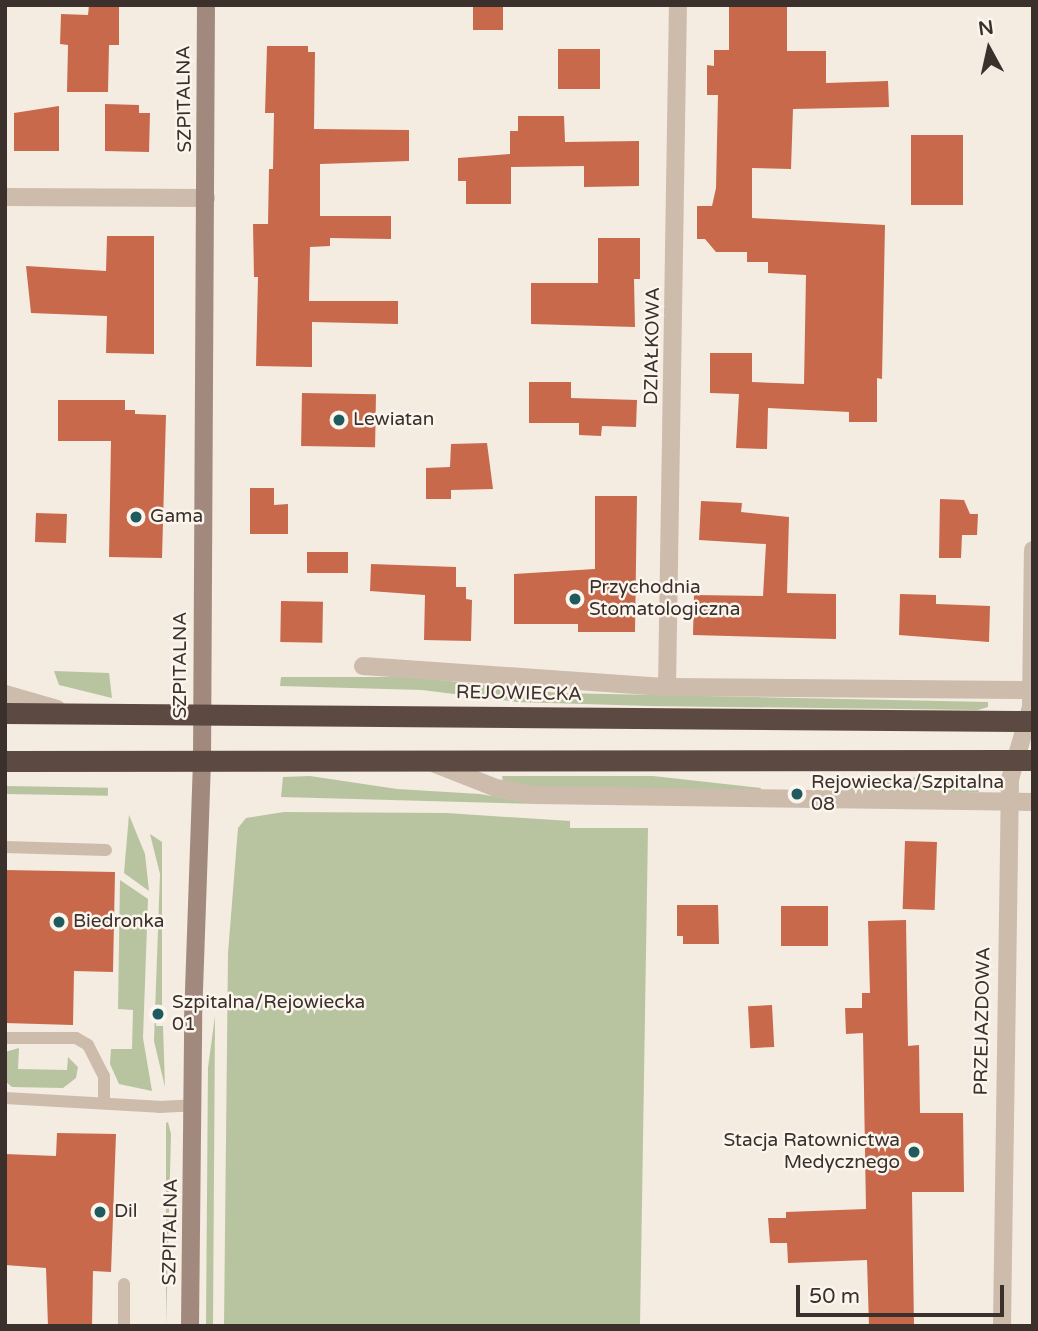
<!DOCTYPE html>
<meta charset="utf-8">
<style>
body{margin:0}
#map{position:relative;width:1038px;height:1331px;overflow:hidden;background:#f4ebe1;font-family:"Varela Round",sans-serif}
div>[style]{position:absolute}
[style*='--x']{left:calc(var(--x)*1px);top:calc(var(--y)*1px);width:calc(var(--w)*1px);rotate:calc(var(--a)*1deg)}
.green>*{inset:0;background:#b8c4a0;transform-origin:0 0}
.building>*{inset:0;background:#c8694b;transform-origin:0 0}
.lane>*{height:12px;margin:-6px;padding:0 6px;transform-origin:6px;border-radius:6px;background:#cdbbac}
.street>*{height:18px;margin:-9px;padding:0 9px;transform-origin:9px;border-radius:9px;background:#cdbbac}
.secondary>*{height:18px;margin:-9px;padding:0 9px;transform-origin:9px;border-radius:9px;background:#a18a7d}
.highway>*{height:21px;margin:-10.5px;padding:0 10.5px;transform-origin:10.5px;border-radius:10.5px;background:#5c4a42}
.dots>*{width:19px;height:19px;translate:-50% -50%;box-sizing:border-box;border:4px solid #fbf5ee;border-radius:50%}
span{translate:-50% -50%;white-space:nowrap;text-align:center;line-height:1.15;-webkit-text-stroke:5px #fbf5ee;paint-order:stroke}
.street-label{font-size:19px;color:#3b302b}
.poi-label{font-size:19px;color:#3b302b}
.left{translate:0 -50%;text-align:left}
.right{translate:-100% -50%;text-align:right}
.frame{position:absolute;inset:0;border:7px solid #3b302b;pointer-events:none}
.north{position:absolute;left:954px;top:14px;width:70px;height:70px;-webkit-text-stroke:5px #fbf5ee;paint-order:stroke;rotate:352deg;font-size:19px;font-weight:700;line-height:28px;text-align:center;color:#3b302b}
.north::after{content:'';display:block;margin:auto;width:24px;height:32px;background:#3b302b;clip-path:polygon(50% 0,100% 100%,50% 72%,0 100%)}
.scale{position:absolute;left:796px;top:1285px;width:208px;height:32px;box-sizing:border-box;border:4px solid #3b302b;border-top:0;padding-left:9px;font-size:21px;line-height:24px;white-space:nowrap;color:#3b302b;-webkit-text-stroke:5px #fbf5ee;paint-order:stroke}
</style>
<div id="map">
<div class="green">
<div style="clip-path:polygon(54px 671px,109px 673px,112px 698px,59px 685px)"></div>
<div style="clip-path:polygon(281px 677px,413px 677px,559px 693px,988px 702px,988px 707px,978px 710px,650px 706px,517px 702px,422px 690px,280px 686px)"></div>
<div style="clip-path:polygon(310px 776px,397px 789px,480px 794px,537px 804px,281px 797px,283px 777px)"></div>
<div style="clip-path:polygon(502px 776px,653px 776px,761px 788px,760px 793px,545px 789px,503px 782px)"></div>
<div style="clip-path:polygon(917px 777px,958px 777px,976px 784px,979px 792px,844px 793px,845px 789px)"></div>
<div style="left:5px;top:786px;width:103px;height:8px;rotate:1deg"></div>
<div style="clip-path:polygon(284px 812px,446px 813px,570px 821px,570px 828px,648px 828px,640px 1326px,224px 1326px,228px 953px,238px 828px,246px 818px)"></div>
<div style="clip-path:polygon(129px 815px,145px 854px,149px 891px,124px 873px)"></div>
<div style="clip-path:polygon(150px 834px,162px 842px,162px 1009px,157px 1009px,156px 1026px,163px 1026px,165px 1087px,154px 1041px,160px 874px)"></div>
<div style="clip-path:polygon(120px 880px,148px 899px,143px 1038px,152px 1091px,119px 1084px,110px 1064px,111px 1049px,132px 1049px,133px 1010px,118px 1009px)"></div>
<div style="clip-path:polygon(215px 1016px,213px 1326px,206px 1326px,208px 1068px)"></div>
<div style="clip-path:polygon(19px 1048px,18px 1069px,67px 1070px,68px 1057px,78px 1067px,76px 1078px,63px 1088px,12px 1087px,5px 1081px,5px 1052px)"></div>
<div style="clip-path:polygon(168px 1122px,171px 1134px,166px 1326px,166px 1123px)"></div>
</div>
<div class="building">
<div style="clip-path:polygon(89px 5px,119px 5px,119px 45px,109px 45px,108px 92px,67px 92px,68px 45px,60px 44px,61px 14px,88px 15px)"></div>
<div style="left:473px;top:5px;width:30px;height:25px"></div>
<div style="clip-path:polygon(729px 5px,787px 5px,787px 51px,826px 51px,826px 83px,888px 81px,889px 107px,793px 109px,791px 169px,752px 168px,752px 218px,885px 225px,882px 379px,877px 378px,877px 422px,849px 422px,849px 412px,768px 408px,767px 449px,736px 448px,739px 394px,710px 393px,710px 353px,752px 353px,752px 382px,804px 384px,806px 275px,768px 273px,768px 262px,747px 262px,747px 252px,716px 252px,705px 239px,697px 239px,697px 206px,712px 206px,716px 188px,718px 95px,707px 95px,707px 65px,714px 66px,714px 50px,729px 50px)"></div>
<div style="clip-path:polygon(267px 46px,308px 46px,308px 52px,315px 52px,314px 129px,409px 130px,409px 161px,320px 164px,320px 216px,391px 216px,391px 239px,330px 238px,330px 246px,310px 247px,309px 301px,398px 301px,398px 324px,312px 322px,312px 367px,256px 366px,258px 277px,254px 277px,253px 224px,268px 224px,269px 169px,273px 169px,274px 113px,265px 113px)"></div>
<div style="left:558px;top:49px;width:42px;height:40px"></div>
<div style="clip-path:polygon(105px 104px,139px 105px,139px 113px,150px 113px,149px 152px,105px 151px)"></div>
<div style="clip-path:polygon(59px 106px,59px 151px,14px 151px,14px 113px)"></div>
<div style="clip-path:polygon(518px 116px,564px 116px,565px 142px,639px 141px,639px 186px,584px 187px,584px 166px,511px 167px,511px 204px,466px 204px,466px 181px,458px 181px,458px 158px,510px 154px,510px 131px,518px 131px)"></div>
<div style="left:911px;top:135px;width:52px;height:70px"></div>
<div style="clip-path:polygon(107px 236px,154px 236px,154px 354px,106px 353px,107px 316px,31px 313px,26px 266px,106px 271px)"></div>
<div style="clip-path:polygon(598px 238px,640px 238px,640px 279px,634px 279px,635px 327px,531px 324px,531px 283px,598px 283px)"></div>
<div style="clip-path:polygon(529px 382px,571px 382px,571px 398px,637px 400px,636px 427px,602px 426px,601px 436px,579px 435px,579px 423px,529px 423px)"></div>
<div style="left:302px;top:393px;width:74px;height:53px;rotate:1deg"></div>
<div style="clip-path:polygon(58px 400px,125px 400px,125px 410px,135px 410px,135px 414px,166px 415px,162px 558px,109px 557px,111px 441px,58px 441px)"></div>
<div style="clip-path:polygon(487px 443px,493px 489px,451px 490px,451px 499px,426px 499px,426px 468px,450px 467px,451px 444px)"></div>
<div style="clip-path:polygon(250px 488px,274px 488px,274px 505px,288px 504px,288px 534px,250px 534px)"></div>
<div style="clip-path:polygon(595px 496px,637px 496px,635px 632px,578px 632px,578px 624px,514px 624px,514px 574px,595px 569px)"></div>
<div style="clip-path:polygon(940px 499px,964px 500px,970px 514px,978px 514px,977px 535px,962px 535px,961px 558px,939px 558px)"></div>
<div style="clip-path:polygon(701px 501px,742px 503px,741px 512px,789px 517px,787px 593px,836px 594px,836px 639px,693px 635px,694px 595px,763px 596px,766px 544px,699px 540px)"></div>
<div style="left:36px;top:513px;width:31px;height:29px;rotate:2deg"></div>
<div style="left:307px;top:552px;width:41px;height:21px"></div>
<div style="clip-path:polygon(371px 564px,456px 567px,456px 587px,466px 587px,466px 599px,472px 600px,471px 641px,424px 640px,425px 595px,370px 591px)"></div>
<div style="clip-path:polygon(900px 594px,936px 595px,936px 604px,990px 606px,989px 642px,899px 635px)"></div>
<div style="left:281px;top:601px;width:42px;height:41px;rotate:1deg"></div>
<div style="left:905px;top:841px;width:32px;height:68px;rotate:2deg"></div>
<div style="clip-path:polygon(5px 870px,115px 872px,113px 972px,74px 971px,73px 1025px,5px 1023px)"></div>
<div style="clip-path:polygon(677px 905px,718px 905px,719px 944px,683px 944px,683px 936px,677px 936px)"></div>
<div style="left:781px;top:906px;width:47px;height:40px"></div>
<div style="clip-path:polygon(906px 920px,908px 1046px,919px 1045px,920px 1113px,963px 1113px,964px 1192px,912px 1192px,914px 1326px,869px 1326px,867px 1260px,788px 1263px,787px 1243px,770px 1243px,768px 1218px,786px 1218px,786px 1212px,866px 1209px,863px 1033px,846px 1034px,845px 1008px,862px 1008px,862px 993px,870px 993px,868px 921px)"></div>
<div style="left:772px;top:1005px;width:42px;height:24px;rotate:87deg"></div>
<div style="clip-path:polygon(57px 1133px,116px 1134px,111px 1272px,93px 1271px,92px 1326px,48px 1326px,46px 1268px,5px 1265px,5px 1154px,56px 1156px)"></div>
</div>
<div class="lane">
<div style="--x:5;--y:847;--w:101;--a:1.7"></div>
<div style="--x:5;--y:1038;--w:71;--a:0"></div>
<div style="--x:76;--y:1038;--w:14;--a:30"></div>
<div style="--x:88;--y:1045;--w:35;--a:63"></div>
<div style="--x:104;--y:1076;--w:26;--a:90"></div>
<div style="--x:5;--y:1098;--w:154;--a:3.3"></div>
<div style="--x:159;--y:1107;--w:35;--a:-3"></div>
<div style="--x:124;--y:1284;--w:42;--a:90"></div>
</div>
<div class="street">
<div style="--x:5;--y:197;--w:201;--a:0.3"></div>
<div style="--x:363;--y:666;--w:305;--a:4"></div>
<div style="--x:667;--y:687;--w:366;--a:0.5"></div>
<div style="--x:667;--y:687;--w:682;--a:-89.08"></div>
<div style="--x:5;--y:694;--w:54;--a:16.1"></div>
<div style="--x:435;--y:764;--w:66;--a:21.5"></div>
<div style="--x:496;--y:788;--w:41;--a:9.9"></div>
<div style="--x:536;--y:795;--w:497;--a:0.8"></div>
<div style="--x:1002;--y:1326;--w:547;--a:-89.16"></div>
<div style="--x:1010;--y:779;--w:75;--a:-73.7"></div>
<div style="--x:1031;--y:707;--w:157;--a:-89.3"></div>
</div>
<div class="secondary">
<div style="--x:190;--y:1326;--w:307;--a:-89.4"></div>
<div style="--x:193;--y:1019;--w:255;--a:-88"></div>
<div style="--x:202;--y:764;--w:759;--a:-89.7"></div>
</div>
<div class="highway">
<div style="--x:5;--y:713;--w:1028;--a:0.45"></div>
<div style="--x:5;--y:761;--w:1028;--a:-0.06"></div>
</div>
<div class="dots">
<div style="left:339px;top:420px;background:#1f5a5e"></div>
<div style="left:136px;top:517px;background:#1f5a5e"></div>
<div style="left:575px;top:599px;background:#1f5a5e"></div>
<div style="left:797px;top:794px;background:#1f5a5e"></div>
<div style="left:59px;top:922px;background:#1f5a5e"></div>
<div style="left:158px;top:1014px;background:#1f5a5e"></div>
<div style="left:914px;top:1152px;background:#1f5a5e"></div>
<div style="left:100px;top:1212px;background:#1f5a5e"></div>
</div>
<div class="street-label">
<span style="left:185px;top:99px;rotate:-91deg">SZPITALNA</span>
<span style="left:653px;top:346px;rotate:-89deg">DZIAŁKOWA</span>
<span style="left:181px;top:665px;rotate:-90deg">SZPITALNA</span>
<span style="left:519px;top:694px;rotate:1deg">REJOWIECKA</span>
<span style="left:983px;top:1021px;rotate:-89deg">PRZEJAZDOWA</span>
<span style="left:171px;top:1232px;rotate:-89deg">SZPITALNA</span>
</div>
<div class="poi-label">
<span class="left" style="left:353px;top:420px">Lewiatan</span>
<span class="left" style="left:150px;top:517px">Gama</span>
<span class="left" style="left:589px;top:599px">Przychodnia<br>Stomatologiczna</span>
<span class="left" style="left:811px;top:794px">Rejowiecka/Szpitalna<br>08</span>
<span class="left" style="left:73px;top:922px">Biedronka</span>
<span class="left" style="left:172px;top:1014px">Szpitalna/Rejowiecka<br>01</span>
<span class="right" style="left:900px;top:1152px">Stacja Ratownictwa<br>Medycznego</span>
<span class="left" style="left:114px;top:1212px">Dil</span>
</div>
<div class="frame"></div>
<div class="north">N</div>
<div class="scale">50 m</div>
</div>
